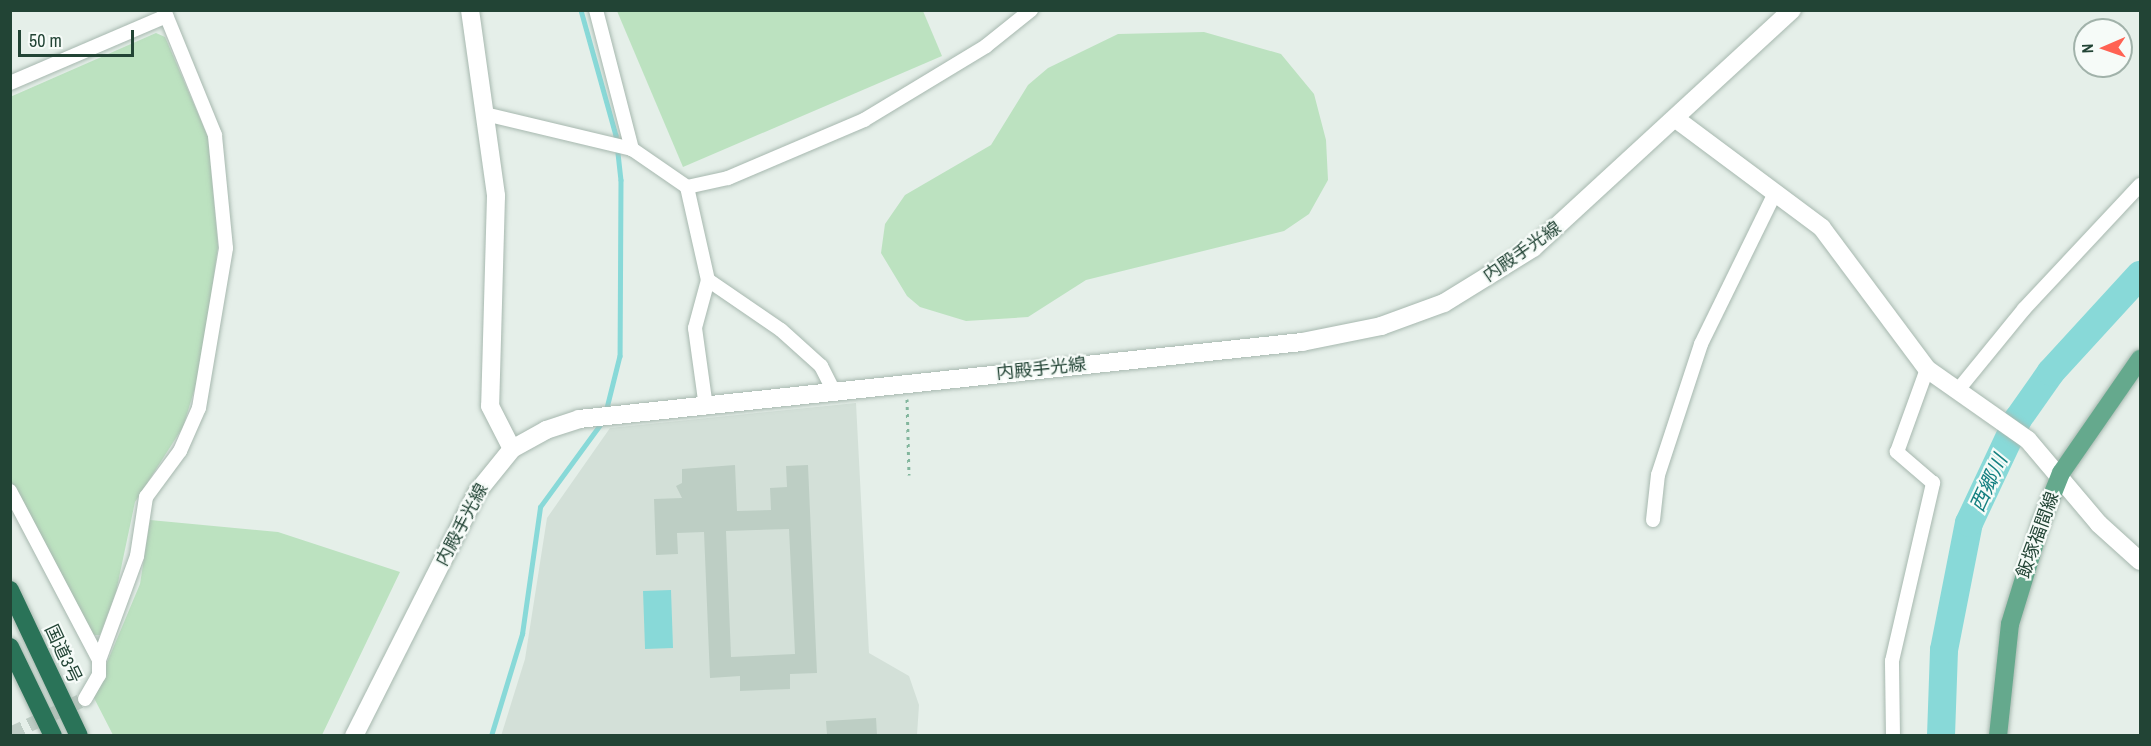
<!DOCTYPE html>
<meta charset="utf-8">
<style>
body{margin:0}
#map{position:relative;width:2151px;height:746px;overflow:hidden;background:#e5efe9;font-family:"Archivo Narrow","Noto Sans JP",sans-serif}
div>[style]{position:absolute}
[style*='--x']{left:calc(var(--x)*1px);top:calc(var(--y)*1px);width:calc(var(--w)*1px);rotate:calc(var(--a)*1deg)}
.built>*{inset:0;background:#d3e0d8}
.green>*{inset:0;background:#bce2c0}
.water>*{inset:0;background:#88d9d8;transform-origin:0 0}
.stream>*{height:4.5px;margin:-2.25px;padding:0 2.25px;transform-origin:2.25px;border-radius:2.25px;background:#88d9d8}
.river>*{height:28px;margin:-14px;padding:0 14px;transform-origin:14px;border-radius:14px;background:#88d9d8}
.building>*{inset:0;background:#bdcec4}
.street-tunnel>*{height:14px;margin-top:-7px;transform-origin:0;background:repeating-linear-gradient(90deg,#becdc5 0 14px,transparent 0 21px)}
.path>*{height:3px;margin-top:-1.5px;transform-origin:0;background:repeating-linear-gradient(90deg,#82b69d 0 3px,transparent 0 7.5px)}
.roads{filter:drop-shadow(0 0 2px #a7b8af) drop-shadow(0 0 2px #a7b8af)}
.street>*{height:14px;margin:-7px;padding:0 7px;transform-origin:7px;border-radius:7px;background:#fff}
.secondary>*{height:18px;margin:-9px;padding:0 9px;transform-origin:9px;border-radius:9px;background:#fff}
.primary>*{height:18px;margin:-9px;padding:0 9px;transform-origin:9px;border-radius:9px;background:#65a98d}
.highway>*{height:18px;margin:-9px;padding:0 9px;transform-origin:9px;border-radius:9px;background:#2a7358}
span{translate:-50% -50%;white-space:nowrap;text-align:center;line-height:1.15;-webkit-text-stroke:4.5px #f6fbf8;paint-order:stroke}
.street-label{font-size:18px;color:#224435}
.water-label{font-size:20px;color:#158081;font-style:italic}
.frame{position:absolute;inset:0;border:12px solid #224435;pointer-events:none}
.north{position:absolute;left:2073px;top:18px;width:60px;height:60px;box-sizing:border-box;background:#f6fbf8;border:2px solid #a1b2aa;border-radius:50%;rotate:268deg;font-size:16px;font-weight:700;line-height:24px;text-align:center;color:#224435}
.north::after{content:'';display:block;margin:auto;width:21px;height:27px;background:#ff6253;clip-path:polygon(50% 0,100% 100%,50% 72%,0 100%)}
.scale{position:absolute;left:18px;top:30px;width:116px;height:27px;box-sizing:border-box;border:3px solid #224435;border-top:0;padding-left:8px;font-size:18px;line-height:21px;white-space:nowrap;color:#224435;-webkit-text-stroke:4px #f6fbf8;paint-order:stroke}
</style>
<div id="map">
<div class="built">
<div style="clip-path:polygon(856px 403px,869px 653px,909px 676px,919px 705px,917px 735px,501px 736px,525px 659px,547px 518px,610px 428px)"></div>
</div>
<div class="green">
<div style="clip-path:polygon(617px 11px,923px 11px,942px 56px,683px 167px)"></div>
<div style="clip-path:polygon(1204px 32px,1281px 54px,1314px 94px,1326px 140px,1328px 180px,1309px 214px,1284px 231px,1086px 280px,1028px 317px,966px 321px,920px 307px,907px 296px,881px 253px,885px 224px,905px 195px,991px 145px,1028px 85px,1048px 68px,1118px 34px)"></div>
<div style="clip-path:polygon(156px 33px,165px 37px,208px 137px,218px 246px,201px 368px,183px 427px,135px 502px,116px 592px,100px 635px,91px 635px,11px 481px,10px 97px)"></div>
<div style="clip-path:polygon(150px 520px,278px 532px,400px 572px,322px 735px,113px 735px,93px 696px,140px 584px)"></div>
</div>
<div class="water">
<div style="left:671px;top:590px;width:58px;height:28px;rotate:88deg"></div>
</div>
<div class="stream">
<div style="--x:581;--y:10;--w:130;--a:74.4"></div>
<div style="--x:616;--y:135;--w:45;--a:83.7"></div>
<div style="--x:621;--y:180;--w:176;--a:90.3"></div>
<div style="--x:620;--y:356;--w:58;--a:104"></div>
<div style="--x:491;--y:736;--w:107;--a:-73.1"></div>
<div style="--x:522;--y:634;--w:128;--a:-81.9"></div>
<div style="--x:540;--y:507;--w:105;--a:-53.9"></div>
</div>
<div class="river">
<div style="--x:1941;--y:736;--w:86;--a:-88"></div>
<div style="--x:1944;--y:650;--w:129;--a:-78.9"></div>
<div style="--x:1969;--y:523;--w:115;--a:-64.8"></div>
<div style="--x:2018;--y:419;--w:57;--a:-54.9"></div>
<div style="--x:2051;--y:372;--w:132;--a:-47.5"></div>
</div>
<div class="building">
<div style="clip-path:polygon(evenodd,735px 465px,737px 511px,771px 510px,770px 488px,787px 487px,786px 466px,808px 465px,817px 673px,790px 674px,790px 689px,740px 691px,740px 676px,710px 678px,704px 532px,677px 533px,678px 554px,656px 555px,654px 499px,682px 498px,676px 486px,682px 483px,682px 469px,735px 465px,789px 529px,795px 654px,731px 657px,726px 531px,789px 529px)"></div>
<div style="clip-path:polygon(876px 718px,877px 735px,827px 735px,826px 721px)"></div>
</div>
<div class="street-tunnel">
<div style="--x:10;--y:734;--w:83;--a:-25"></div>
</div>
<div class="path">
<div style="--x:907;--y:399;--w:76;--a:88.5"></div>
</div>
<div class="roads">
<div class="street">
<div style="--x:596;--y:10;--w:144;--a:75.5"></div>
<div style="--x:10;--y:83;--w:170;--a:-23.2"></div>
<div style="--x:485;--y:114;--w:151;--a:13.4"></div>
<div style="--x:632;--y:149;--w:67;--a:34.6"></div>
<div style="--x:687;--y:187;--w:95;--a:77.3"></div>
<div style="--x:708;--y:280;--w:50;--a:105.2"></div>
<div style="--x:695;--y:328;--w:80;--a:82.1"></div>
<div style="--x:687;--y:187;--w:42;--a:-12.4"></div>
<div style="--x:728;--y:178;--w:148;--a:-23.1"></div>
<div style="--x:864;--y:120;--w:143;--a:-31.2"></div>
<div style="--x:986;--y:46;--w:58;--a:-38.7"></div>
<div style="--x:708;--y:280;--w:88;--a:34.4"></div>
<div style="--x:781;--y:330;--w:54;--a:42"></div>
<div style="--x:821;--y:366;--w:29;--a:63"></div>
<div style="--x:1958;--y:390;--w:104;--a:-50.8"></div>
<div style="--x:2024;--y:309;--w:170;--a:-46.9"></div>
<div style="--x:10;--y:491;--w:191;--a:62.2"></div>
<div style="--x:1653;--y:520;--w:45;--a:-83.7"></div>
<div style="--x:1658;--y:475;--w:138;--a:-71.8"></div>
<div style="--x:1701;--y:344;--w:168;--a:-63.9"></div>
<div style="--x:85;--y:699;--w:28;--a:-60"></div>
<div style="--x:99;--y:675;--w:15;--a:-90"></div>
<div style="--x:99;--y:660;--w:111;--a:-69.9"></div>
<div style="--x:137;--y:556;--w:60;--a:-81.3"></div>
<div style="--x:146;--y:497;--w:57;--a:-53.5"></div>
<div style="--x:180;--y:451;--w:47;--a:-66.2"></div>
<div style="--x:199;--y:408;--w:162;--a:-80.4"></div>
<div style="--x:226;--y:248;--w:114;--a:-95.6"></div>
<div style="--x:215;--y:135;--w:135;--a:-112.2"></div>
<div style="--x:1893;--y:736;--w:75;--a:-90.8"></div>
<div style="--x:1892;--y:661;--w:183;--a:-77"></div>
<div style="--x:1933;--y:483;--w:48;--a:-139.3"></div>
<div style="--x:1897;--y:452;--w:88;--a:-70.1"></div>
</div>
<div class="secondary">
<div style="--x:470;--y:10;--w:188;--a:82"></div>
<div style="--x:496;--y:196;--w:210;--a:91.6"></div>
<div style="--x:490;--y:406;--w:48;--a:62.9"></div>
<div style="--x:1676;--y:119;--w:182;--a:36.7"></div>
<div style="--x:1822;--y:228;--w:176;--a:53.3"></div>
<div style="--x:1927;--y:369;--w:123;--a:35.1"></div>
<div style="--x:2028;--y:440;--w:110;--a:49.8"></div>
<div style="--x:2099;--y:524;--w:55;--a:42.1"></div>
<div style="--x:354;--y:736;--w:275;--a:-63.2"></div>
<div style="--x:478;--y:491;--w:54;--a:-51"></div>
<div style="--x:512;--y:449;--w:39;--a:-29"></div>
<div style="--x:546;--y:430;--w:35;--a:-18"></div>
<div style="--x:579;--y:419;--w:727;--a:-6.08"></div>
<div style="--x:1302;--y:342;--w:81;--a:-11.4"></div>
<div style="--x:1381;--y:326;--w:67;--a:-20.1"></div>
<div style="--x:1444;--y:303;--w:105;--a:-31.7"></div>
<div style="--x:1533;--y:248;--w:352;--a:-42.6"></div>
</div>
<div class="primary">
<div style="--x:1998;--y:736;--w:113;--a:-83.9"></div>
<div style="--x:2010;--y:624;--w:106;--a:-72.9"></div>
<div style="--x:2041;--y:523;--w:54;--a:-68.2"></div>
<div style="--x:2061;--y:473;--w:139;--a:-55.3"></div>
</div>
<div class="highway">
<div style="--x:10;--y:590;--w:161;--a:64.7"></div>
<div style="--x:10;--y:647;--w:99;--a:64.2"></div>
</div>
</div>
<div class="street-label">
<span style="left:1522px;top:252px;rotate:-35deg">内殿手光線</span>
<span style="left:1041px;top:369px;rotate:-6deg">内殿手光線</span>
<span style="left:462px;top:525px;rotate:-62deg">内殿手光線</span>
<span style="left:2038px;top:535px;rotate:-70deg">飯塚福間線</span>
<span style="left:63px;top:654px;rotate:65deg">国道3号</span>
</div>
<div class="water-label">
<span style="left:1988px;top:483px;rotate:-65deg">西郷川</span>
</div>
<div class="frame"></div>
<div class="north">N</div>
<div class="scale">50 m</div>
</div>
